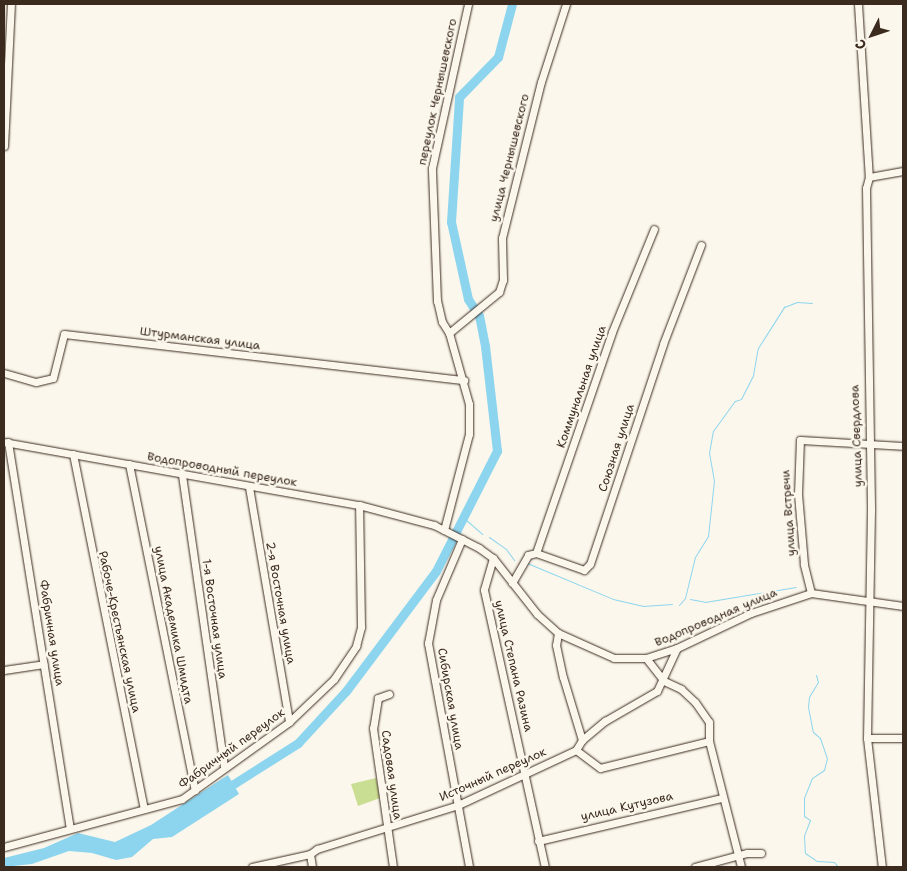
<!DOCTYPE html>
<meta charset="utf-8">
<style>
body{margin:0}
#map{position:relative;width:907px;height:871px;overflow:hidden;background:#fbf7ec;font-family:"Shantell Sans",sans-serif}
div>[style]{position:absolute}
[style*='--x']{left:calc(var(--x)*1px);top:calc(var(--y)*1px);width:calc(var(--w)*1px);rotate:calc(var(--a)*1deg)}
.green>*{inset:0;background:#cade93}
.water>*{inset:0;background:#8dd5ee}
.stream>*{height:1px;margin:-0.5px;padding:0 0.5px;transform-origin:0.5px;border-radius:0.5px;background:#8dd5ee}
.river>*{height:9px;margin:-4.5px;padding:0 4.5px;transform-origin:4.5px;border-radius:4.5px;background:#8dd5ee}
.roads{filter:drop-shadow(0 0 1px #3b2a1e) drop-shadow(0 0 1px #3b2a1e)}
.minor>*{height:7px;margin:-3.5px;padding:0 3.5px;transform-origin:3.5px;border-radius:3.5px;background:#fbf7ec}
span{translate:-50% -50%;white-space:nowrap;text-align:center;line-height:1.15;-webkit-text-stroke:5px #fbf7ec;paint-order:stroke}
.street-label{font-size:12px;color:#3b2a1e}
.frame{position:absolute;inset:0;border:5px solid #3b2a1e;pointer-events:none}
.north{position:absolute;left:847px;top:10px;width:50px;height:50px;-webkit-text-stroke:4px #fbf7ec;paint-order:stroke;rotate:229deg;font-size:14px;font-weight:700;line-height:20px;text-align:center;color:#3b2a1e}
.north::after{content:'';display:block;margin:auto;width:18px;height:22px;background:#3b2a1e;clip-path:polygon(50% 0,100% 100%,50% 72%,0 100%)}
</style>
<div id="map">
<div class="green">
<div style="clip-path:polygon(376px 778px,380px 798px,358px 806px,351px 784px)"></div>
</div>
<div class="water">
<div style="clip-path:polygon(228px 775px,239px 794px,172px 837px,153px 839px,132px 857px,116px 860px,92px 853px,69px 851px,32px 864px,4px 867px,4px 858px,44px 848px,78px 833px,115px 842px,151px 825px)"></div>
</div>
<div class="stream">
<div style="--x:465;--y:519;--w:23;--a:41"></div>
<div style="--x:489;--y:537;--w:21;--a:35"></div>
<div style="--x:506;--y:549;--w:14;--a:54"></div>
<div style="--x:527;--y:563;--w:93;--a:22.7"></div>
<div style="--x:613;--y:599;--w:31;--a:13"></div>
<div style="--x:643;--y:606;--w:29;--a:-4"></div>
<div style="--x:690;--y:599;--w:15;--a:11"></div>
<div style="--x:705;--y:602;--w:92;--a:-9.4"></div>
<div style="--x:679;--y:605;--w:9;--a:-49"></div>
<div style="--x:685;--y:598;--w:42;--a:-76.3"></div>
<div style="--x:695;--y:557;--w:25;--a:-58"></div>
<div style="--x:708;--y:536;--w:55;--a:-83.8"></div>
<div style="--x:714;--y:481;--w:28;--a:-100"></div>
<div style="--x:709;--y:453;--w:22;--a:-80"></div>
<div style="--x:713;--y:431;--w:37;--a:-54"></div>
<div style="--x:735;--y:401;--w:6;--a:-18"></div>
<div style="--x:741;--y:399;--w:27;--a:-63"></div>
<div style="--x:753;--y:375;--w:27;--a:-80"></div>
<div style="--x:758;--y:348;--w:49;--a:-57.6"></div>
<div style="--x:784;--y:307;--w:14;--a:-21"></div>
<div style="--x:797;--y:302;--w:15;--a:4"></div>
<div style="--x:816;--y:675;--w:7;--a:74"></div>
<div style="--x:818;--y:682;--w:17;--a:121"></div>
<div style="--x:809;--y:697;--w:10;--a:96"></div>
<div style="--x:808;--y:707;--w:25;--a:79"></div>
<div style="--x:813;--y:732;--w:9;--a:41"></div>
<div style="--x:820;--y:738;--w:21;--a:71"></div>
<div style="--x:827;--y:758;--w:12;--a:104"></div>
<div style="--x:824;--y:770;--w:14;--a:146"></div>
<div style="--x:812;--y:778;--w:22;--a:112"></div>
<div style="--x:804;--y:798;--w:18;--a:90"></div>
<div style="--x:804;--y:816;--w:7;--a:34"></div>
<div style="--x:810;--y:820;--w:17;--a:111"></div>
<div style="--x:804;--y:836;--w:17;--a:87"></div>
<div style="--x:805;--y:853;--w:14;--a:34"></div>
<div style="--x:817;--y:861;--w:17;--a:3"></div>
<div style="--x:834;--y:862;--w:6;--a:51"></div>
</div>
<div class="river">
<div style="--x:224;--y:790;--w:88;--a:-32.4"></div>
<div style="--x:298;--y:743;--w:71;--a:-47.3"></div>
<div style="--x:346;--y:691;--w:150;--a:-53.1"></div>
<div style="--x:436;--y:571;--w:135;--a:-63.1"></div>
<div style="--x:497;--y:451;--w:106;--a:-96.5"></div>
<div style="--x:485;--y:346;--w:31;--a:-101"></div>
<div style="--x:479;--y:316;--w:20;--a:-123"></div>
<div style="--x:468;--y:299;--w:79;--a:-102.4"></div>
<div style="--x:451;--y:222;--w:125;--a:-86.3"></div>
<div style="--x:459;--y:97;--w:56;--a:-45.7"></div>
<div style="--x:498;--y:57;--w:55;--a:-75.2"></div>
</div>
<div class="roads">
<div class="minor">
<div style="--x:858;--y:4;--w:173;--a:86.4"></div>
<div style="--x:869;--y:177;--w:11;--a:105"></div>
<div style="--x:866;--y:188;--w:322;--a:89.1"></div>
<div style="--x:871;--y:510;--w:228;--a:91"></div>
<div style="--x:867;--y:738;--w:130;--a:83.4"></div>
<div style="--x:4;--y:146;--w:142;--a:-87.2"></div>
<div style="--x:869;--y:177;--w:35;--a:-10"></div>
<div style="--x:449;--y:333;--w:13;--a:-122"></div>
<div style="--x:442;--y:322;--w:22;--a:-103"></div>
<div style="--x:437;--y:301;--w:133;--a:-92.2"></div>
<div style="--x:432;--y:168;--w:168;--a:-77.6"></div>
<div style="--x:4;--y:373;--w:33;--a:16"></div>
<div style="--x:36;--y:382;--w:17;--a:-13"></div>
<div style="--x:53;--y:378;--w:45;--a:-76"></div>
<div style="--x:64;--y:334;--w:403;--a:6.6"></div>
<div style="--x:4;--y:442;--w:361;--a:10.1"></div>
<div style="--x:359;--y:505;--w:78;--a:14.9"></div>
<div style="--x:434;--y:525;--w:51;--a:27.1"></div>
<div style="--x:479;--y:548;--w:17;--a:36"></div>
<div style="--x:493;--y:558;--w:71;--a:51.8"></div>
<div style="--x:537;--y:614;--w:28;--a:42"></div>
<div style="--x:558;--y:633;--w:61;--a:24.1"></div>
<div style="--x:614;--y:658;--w:32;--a:0"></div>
<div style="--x:646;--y:658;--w:33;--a:-18"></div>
<div style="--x:677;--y:648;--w:82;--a:-25.3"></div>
<div style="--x:751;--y:613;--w:63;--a:-18.4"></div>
<div style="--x:811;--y:593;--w:93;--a:8"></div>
<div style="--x:8;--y:442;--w:391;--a:80.9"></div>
<div style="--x:73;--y:454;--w:362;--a:78.7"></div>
<div style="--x:129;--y:464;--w:333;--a:78.6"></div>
<div style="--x:182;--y:475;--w:295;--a:81.8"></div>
<div style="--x:249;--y:487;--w:238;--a:80.3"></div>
<div style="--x:444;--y:530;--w:99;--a:-75.4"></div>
<div style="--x:469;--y:434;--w:30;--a:-90"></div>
<div style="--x:469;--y:404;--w:74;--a:-105.7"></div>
<div style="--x:449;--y:333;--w:65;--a:-39.4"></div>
<div style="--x:499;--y:292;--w:13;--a:-72"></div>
<div style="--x:503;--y:280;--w:42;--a:-91.4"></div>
<div style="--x:502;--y:238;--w:161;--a:-76"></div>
<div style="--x:541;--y:82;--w:82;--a:-72.2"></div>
<div style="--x:462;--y:539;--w:66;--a:113.1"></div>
<div style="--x:436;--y:600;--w:44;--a:100.5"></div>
<div style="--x:428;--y:643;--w:228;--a:79.6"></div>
<div style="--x:536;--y:553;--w:234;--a:-71"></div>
<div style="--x:612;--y:332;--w:111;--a:-67.8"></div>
<div style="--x:493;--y:558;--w:33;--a:106"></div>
<div style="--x:484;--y:590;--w:284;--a:77.6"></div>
<div style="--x:512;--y:583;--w:32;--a:-60"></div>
<div style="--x:528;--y:555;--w:8;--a:-14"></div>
<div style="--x:536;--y:553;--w:51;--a:19.5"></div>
<div style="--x:584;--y:570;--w:8;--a:-45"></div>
<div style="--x:590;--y:564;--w:232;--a:-71.6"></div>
<div style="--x:663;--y:344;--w:106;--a:-69"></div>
<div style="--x:811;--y:593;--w:30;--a:-104"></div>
<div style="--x:804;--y:564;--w:70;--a:-94.9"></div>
<div style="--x:798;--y:494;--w:54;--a:-87.9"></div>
<div style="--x:800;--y:440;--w:103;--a:3.3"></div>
<div style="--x:558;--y:633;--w:12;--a:99"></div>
<div style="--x:556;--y:645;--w:33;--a:78"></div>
<div style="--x:563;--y:677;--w:66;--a:73.2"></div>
<div style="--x:646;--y:658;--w:29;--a:52"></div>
<div style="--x:664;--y:681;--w:19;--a:25"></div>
<div style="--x:681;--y:689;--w:19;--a:43"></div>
<div style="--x:695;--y:702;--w:24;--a:55"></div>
<div style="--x:709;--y:722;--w:19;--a:90"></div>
<div style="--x:709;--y:741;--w:130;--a:75.7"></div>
<div style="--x:4;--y:670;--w:40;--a:-8.5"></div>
<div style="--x:389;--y:694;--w:12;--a:160"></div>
<div style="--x:378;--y:698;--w:30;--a:99"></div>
<div style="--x:373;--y:728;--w:140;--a:81.8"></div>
<div style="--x:867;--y:738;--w:36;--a:0"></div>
<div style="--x:576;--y:750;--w:12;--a:-59"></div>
<div style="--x:582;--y:740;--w:30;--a:-40"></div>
<div style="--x:605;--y:721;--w:60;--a:-30"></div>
<div style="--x:657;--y:691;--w:47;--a:-65.1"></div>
<div style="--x:538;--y:841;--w:189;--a:-13.2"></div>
<div style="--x:4;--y:847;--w:184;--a:-15.1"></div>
<div style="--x:182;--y:799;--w:132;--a:-35.7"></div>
<div style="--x:289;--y:722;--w:62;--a:-43.7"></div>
<div style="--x:334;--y:679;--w:40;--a:-56"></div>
<div style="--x:356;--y:646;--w:20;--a:-75"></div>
<div style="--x:361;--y:627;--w:122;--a:-90.9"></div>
<div style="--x:310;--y:854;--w:13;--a:81"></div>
<div style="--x:252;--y:867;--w:59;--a:-12.6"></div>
<div style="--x:310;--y:854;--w:9;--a:-36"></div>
<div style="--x:317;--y:849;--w:148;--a:-17.3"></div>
<div style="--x:458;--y:805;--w:130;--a:-25"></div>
<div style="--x:576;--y:750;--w:30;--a:37"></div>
<div style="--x:600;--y:768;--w:112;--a:-13.9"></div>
<div style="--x:695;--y:867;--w:54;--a:-15.1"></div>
<div style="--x:747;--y:853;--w:14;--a:0"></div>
</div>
</div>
<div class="street-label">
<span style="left:438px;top:92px;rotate:-78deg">переулок Чернышевского</span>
<span style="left:510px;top:158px;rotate:-76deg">улица Чернышевского</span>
<span style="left:200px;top:339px;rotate:7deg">Штурманская улица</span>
<span style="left:582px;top:387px;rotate:-71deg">Коммунальная улица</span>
<span style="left:857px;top:436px;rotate:-92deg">улица Свердлова</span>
<span style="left:617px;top:448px;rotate:-72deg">Союзная улица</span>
<span style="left:222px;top:470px;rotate:10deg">Водопроводный переулок</span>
<span style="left:789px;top:513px;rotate:-94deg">улица Встречи</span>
<span style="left:280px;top:603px;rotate:80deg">2-я Восточная улица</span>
<span style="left:716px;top:618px;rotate:-23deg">Водопроводная улица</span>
<span style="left:214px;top:619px;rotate:82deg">1-я Восточная улица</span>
<span style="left:173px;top:625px;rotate:79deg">улица Академика Шмидта</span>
<span style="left:119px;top:632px;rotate:78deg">Рабоче-Крестьянская улица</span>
<span style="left:51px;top:633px;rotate:81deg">Фабричная улица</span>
<span style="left:513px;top:666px;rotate:77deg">улица Степана Разина</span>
<span style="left:450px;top:699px;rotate:80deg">Сибирская улица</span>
<span style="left:232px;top:749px;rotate:-36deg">Фабричный переулок</span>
<span style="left:391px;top:775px;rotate:82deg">Садовая улица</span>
<span style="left:493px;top:775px;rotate:-24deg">Источный переулок</span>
<span style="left:627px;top:807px;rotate:-13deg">улица Кутузова</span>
</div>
<div class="frame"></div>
<div class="north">С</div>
</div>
